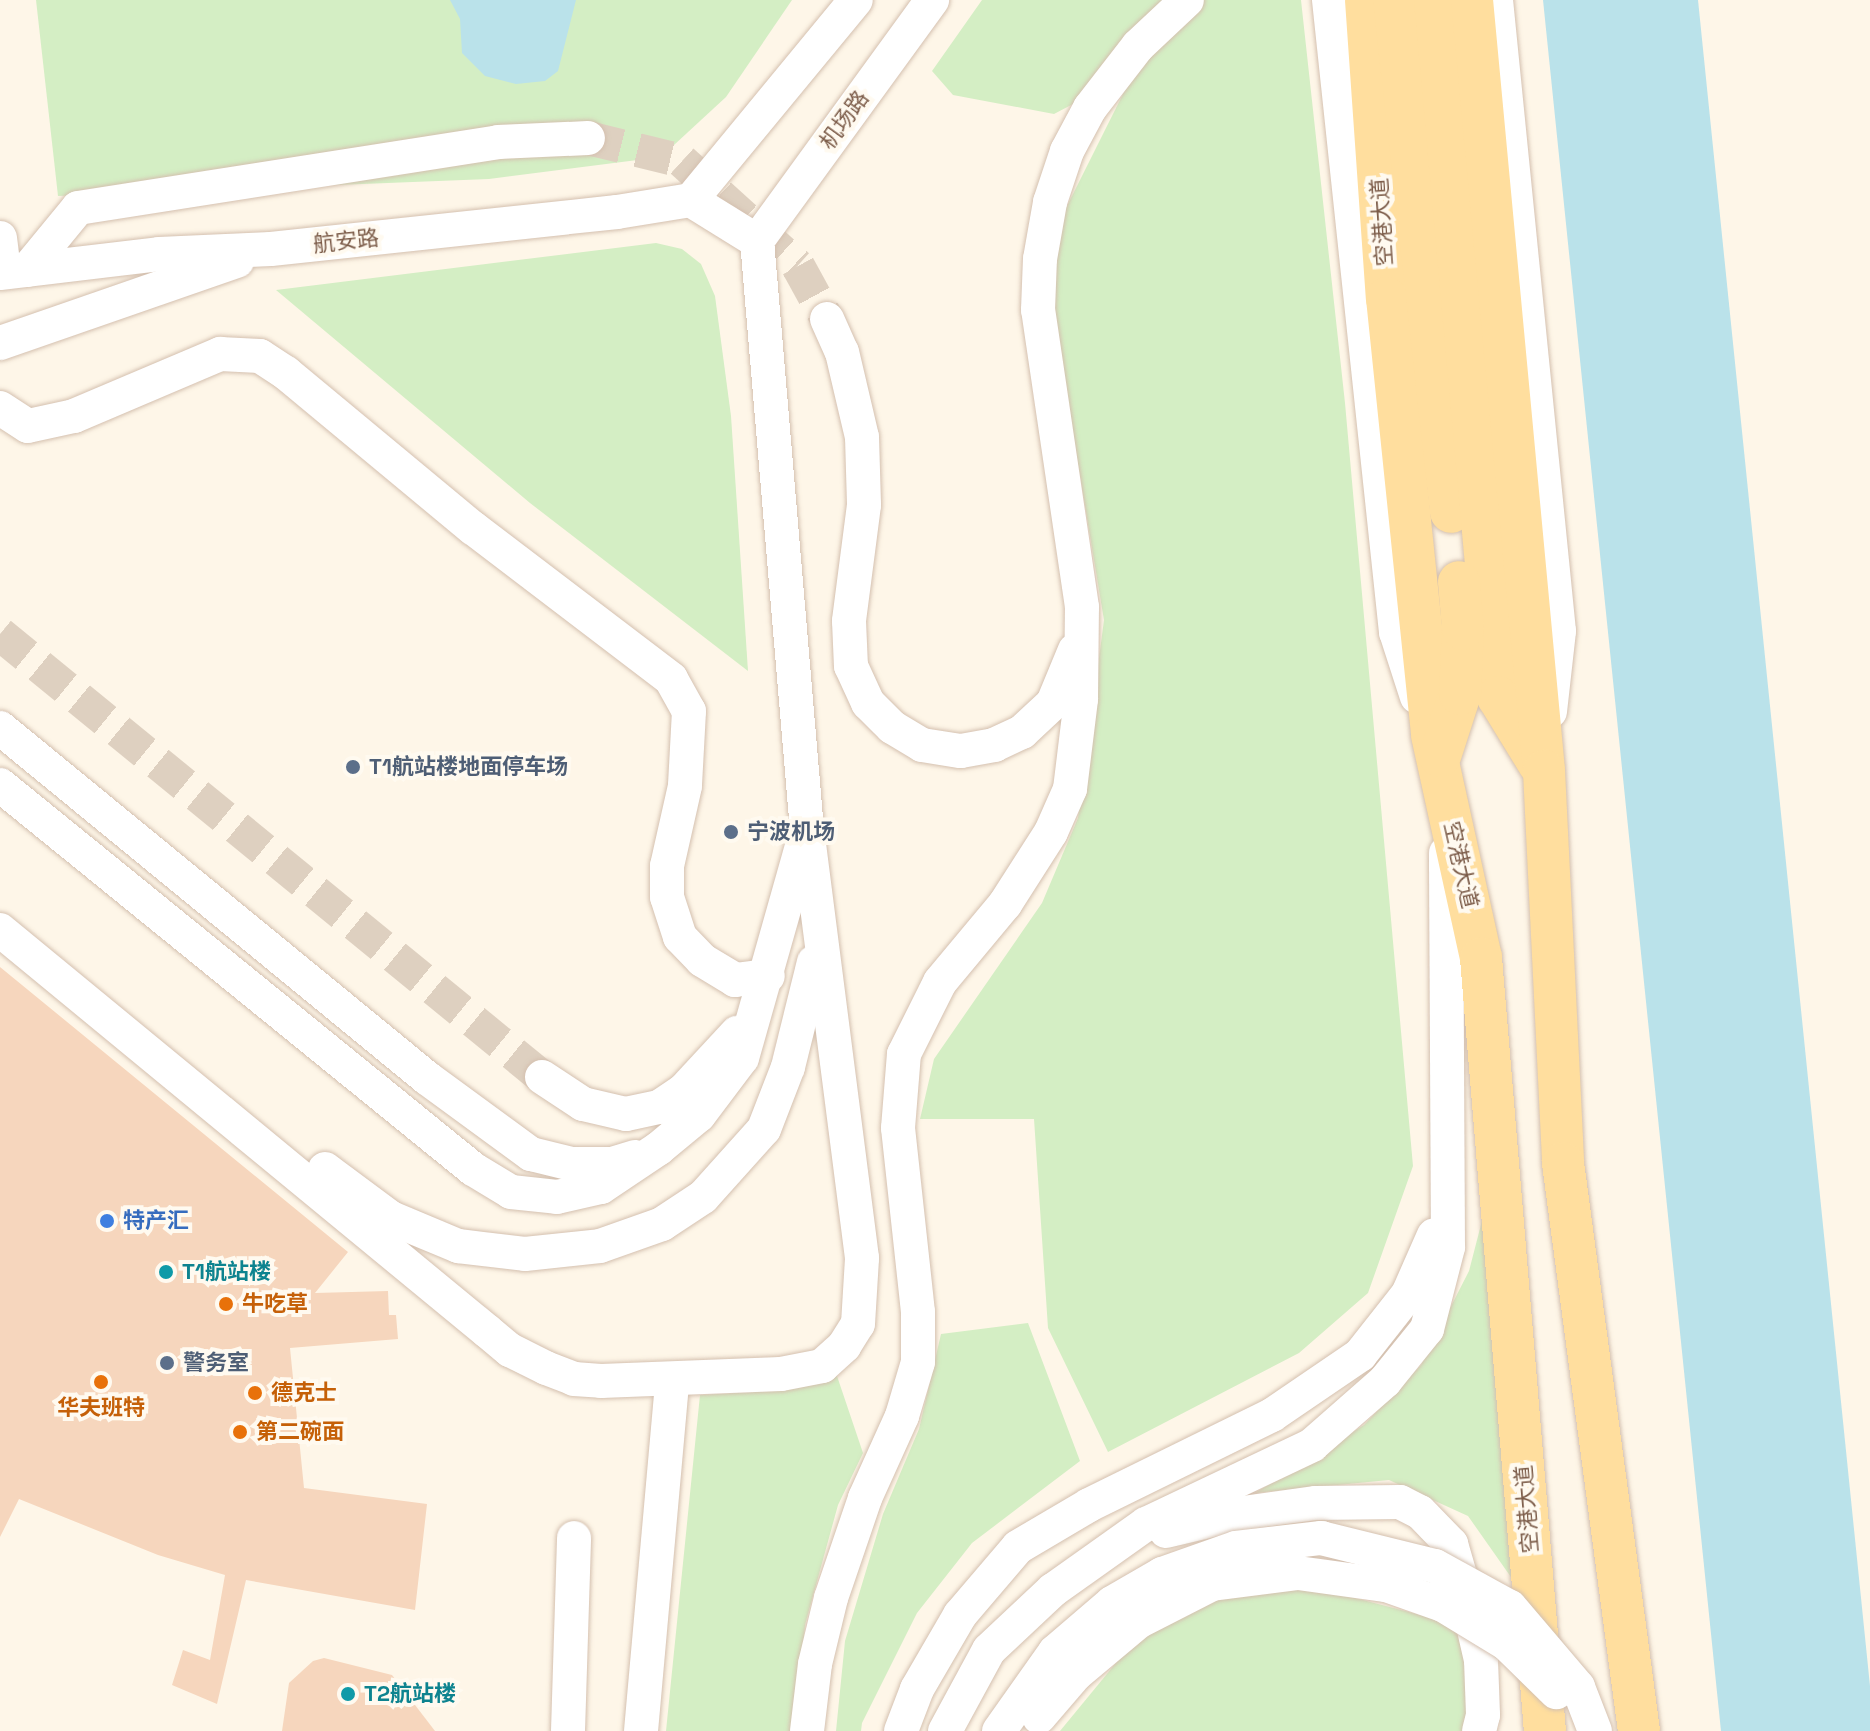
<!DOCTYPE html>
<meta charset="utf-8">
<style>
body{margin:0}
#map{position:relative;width:1870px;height:1731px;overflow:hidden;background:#fef6e8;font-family:"Space Grotesk","Noto Sans SC",sans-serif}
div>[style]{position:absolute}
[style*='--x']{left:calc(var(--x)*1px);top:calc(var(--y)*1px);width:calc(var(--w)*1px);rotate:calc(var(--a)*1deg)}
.green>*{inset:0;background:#d4eec4}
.water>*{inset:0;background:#bae2ea}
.building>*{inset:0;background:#f6d6bd}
.minor-tunnel>*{height:34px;margin-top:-17px;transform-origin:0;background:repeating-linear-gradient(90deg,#ded0c0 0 34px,transparent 0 51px)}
.roads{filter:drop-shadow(0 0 2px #d4c0af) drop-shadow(0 0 2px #d4c0af)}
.minor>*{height:34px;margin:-17px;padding:0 17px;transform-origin:17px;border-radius:17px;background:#fff}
.major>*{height:42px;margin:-21px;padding:0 21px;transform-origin:21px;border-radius:21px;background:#ffde9e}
.bridges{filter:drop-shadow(0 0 2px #d4c0af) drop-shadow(0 0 2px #d4c0af)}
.minor-bridge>*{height:34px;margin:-17px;padding:0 17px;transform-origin:17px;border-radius:17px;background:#fff}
.dots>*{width:22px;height:22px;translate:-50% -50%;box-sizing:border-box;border:4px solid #fffaf0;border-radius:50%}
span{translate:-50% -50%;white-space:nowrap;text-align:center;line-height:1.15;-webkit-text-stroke:8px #fffaf0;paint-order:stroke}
.street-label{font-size:22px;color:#7c5c49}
.service-label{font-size:22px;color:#4e5e75;font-weight:700}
.left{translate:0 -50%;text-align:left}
.shop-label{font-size:22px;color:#366cbe;font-weight:700}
.culture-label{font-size:22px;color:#0d838f;font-weight:700}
.food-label{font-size:22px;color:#c56008;font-weight:700}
</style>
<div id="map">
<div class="green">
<div style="clip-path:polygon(36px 0,792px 0,726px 97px,661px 157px,489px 179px,58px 196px)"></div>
<div style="clip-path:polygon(982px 0,1301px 0,1345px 403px,1413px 1166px,1368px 1293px,1299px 1353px,1108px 1452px,1048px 1328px,1034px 1119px,920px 1119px,934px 1059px,1042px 903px,1078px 818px,1104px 620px,1050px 296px,1064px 212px,1134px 72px,1054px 114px,953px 95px,932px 71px)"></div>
<div style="clip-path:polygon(656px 243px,682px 249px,701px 264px,715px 296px,731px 416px,748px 671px,530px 503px,276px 290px)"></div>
<div style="clip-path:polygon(1484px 1213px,1513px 1580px,1468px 1516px,1389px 1480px,1255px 1493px,1364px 1425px,1421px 1365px,1469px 1271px)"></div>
<div style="clip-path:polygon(1028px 1323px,1080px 1461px,972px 1543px,917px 1613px,862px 1723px,861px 1731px,836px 1731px,845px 1641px,883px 1514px,919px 1429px,941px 1334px)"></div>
<div style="clip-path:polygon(837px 1376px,863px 1453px,838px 1505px,805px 1625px,797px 1731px,666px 1731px,700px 1395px,754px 1392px)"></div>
<div style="clip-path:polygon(1305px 1585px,1459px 1625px,1471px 1655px,1470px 1714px,1463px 1731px,1060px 1731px,1125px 1652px,1192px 1603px)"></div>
</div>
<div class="water">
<div style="clip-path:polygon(450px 0,576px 0,558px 71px,545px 81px,516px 84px,485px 76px,462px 53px,460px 19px)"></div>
<div style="clip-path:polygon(1543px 0,1698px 0,1870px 1686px,1870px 1731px,1721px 1731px)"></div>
</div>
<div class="building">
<div style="clip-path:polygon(0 967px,348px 1252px,315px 1293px,388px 1291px,389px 1315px,396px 1315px,398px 1339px,290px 1348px,304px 1488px,427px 1504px,415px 1610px,246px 1580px,217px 1704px,172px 1685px,183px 1650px,210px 1660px,225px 1575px,158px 1555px,19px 1499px,0 1537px)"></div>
<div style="clip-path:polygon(324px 1658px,392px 1675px,435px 1731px,282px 1731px,289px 1683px,313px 1661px)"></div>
</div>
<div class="minor-tunnel">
<div style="--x:588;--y:138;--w:97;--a:13.7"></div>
<div style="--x:682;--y:161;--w:156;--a:42.2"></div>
<div style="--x:798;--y:266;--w:60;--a:61.3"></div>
<div style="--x:0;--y:634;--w:700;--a:39.26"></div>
</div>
<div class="roads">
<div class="minor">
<div style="--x:1329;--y:0;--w:636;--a:83.95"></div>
<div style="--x:1396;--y:632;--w:68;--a:72.1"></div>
<div style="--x:1496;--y:0;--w:634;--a:84.3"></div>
<div style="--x:1559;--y:631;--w:81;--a:96.4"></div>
<div style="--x:691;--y:200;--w:259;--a:-50.5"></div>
<div style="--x:0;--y:238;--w:34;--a:83"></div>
<div style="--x:757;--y:241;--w:298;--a:-54"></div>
<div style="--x:27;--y:270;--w:80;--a:-50.6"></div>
<div style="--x:78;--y:208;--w:425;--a:-8.9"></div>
<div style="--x:498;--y:142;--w:90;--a:-2.5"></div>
<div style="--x:0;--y:273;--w:160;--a:-6.8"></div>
<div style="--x:159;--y:254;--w:112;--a:-2.6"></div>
<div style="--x:271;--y:249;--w:348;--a:-6.1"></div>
<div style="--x:617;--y:212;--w:75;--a:-9.2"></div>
<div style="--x:827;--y:319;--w:36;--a:66"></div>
<div style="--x:842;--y:352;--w:87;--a:76.8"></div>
<div style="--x:862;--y:437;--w:68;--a:88.3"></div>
<div style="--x:864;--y:505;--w:117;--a:97.4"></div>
<div style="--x:849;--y:621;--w:45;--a:87.5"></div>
<div style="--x:851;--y:666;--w:41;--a:65.3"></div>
<div style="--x:868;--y:703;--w:34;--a:45"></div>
<div style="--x:892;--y:727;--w:35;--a:31"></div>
<div style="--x:922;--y:745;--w:39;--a:9"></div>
<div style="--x:961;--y:751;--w:34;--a:-10"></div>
<div style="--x:994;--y:745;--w:31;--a:-25"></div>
<div style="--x:1022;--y:732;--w:42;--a:-43.1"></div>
<div style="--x:1053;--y:703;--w:57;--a:-67.5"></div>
<div style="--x:0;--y:343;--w:251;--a:-19.1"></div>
<div style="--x:0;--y:408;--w:33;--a:33"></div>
<div style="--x:28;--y:426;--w:47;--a:-12.3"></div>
<div style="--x:74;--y:416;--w:159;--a:-23"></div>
<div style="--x:220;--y:354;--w:40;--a:2.9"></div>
<div style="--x:260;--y:356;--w:31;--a:33"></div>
<div style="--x:286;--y:373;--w:243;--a:39.7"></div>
<div style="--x:473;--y:528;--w:249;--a:37.3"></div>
<div style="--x:671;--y:679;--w:37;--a:61"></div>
<div style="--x:689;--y:711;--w:75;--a:93.1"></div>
<div style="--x:685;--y:786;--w:82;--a:102.7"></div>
<div style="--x:667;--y:866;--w:31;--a:90"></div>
<div style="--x:667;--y:897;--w:42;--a:72"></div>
<div style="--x:680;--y:937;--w:32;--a:46"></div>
<div style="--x:702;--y:960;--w:39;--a:31"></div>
<div style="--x:735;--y:980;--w:33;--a:-7"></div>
<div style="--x:0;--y:728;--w:552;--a:39.34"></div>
<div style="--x:427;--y:1078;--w:129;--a:36.2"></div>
<div style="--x:531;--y:1154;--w:42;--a:13.7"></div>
<div style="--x:572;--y:1164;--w:40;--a:0"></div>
<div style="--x:612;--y:1164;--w:24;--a:-17"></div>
<div style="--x:0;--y:785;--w:609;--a:39.07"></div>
<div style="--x:473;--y:1169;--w:44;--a:31.2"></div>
<div style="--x:511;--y:1192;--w:46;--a:6.2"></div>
<div style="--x:557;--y:1197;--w:45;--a:-12.8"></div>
<div style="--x:601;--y:1187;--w:69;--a:-33.7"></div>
<div style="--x:658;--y:1149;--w:53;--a:-39.7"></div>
<div style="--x:699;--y:1115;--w:71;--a:-53"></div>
<div style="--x:742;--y:1058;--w:216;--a:-74.2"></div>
<div style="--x:0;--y:930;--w:631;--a:39.47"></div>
<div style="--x:487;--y:1331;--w:30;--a:40"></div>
<div style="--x:510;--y:1350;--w:40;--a:26.6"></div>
<div style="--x:546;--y:1368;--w:30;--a:21"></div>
<div style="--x:574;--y:1379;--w:27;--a:4"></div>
<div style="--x:601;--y:1381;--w:180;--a:-2.2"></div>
<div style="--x:781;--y:1374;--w:42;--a:-11"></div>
<div style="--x:822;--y:1366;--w:30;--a:-42"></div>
<div style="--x:844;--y:1346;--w:26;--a:-58"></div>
<div style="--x:858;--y:1324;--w:66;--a:-86.5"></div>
<div style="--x:862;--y:1258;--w:432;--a:-97.3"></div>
<div style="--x:807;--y:830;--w:591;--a:-94.85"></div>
<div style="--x:757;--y:241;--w:78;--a:-148.2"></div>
<div style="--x:542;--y:1077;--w:49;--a:33.4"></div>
<div style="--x:583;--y:1104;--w:44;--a:13.1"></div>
<div style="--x:626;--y:1114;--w:34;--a:-12"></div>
<div style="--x:659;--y:1107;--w:30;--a:-34"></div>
<div style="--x:684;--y:1090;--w:78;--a:-47.1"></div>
<div style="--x:325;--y:1169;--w:82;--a:36.6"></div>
<div style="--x:391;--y:1218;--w:73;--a:22.7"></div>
<div style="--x:458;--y:1246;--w:67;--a:6.8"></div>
<div style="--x:525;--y:1254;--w:75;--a:-6.1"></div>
<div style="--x:600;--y:1246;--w:66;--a:-19.5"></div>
<div style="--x:662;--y:1224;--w:49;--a:-33.4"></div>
<div style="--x:703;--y:1197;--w:91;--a:-48.1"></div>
<div style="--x:764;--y:1129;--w:66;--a:-68.8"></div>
<div style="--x:788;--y:1067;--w:108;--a:-76.1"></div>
<div style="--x:1166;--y:1531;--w:79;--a:-13.2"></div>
<div style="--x:1243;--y:1513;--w:74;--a:-7.8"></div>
<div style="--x:1316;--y:1503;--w:84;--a:-0.7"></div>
<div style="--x:1400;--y:1502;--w:22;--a:27"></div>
<div style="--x:1420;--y:1512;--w:45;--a:45.9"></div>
<div style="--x:1451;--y:1544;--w:57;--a:73.8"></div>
<div style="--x:1467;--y:1599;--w:63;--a:77.1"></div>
<div style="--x:1481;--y:1660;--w:55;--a:87.9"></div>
<div style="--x:1483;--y:1715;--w:16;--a:104"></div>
<div style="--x:568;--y:1731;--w:193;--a:-88.2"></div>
<div style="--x:641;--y:1731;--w:351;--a:-84.9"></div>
<div style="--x:807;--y:1731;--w:67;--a:-83.2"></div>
<div style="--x:815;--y:1664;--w:68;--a:-76.4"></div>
<div style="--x:831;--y:1598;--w:106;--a:-71.2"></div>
<div style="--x:865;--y:1498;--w:90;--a:-65.7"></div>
<div style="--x:902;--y:1416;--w:56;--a:-73.5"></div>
<div style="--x:918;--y:1362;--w:50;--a:-90"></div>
<div style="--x:918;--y:1312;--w:185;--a:-96.2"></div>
<div style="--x:898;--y:1128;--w:74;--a:-85.4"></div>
<div style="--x:904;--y:1054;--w:80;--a:-63.4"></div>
<div style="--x:940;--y:982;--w:102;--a:-50.2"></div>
<div style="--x:1005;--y:904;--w:85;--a:-57.4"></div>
<div style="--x:1051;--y:832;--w:47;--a:-66.2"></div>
<div style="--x:1070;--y:789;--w:91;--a:-83"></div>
<div style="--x:1081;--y:699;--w:92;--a:-89.4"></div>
<div style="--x:1082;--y:607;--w:300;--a:-98.4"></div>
<div style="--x:1038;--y:310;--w:51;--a:-87.8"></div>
<div style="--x:1040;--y:259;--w:58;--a:-80"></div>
<div style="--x:1050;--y:202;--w:54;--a:-71.6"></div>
<div style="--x:1067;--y:151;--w:49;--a:-61.9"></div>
<div style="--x:1090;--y:108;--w:78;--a:-52.3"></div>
<div style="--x:1138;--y:46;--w:67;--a:-43.2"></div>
<div style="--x:901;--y:1731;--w:45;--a:-69.1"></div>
<div style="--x:917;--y:1689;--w:86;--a:-59.8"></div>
<div style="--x:960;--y:1615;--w:89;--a:-49.5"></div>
<div style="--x:1018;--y:1547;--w:82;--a:-30.6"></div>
<div style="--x:1089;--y:1505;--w:204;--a:-26.2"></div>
<div style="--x:1272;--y:1415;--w:107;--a:-34.3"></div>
<div style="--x:1360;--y:1355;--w:78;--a:-51.8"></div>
<div style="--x:1408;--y:1294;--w:64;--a:-66.2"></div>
<div style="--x:945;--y:1731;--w:92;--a:-61.5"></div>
<div style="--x:989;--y:1650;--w:88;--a:-43.2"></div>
<div style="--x:1053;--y:1590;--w:114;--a:-35.4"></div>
<div style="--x:1146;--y:1524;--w:184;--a:-25.4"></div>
<div style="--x:1312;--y:1445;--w:97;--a:-41.2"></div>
<div style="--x:1385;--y:1381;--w:67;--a:-51.1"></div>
<div style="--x:1427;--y:1329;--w:85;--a:-75.6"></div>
<div style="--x:1448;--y:1247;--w:394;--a:-90.3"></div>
</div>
<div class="major">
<div style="--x:1366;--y:0;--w:299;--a:86"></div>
<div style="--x:1387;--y:298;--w:439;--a:84.1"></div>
<div style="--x:1432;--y:735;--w:228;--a:77.6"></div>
<div style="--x:1481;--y:958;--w:776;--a:85.27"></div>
<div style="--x:1394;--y:0;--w:515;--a:83.65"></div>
<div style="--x:1435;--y:0;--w:700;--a:84.84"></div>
<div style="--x:1498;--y:697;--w:79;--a:58.5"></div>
<div style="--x:1472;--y:0;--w:774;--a:84.66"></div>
<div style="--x:1544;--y:771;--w:392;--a:87.2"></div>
<div style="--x:1563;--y:1163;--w:573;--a:82.38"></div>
<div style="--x:1440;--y:756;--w:65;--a:-72.1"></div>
<div style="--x:1460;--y:694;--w:65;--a:-87.4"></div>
<div style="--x:1463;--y:629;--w:47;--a:-94.9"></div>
</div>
</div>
<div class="bridges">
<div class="minor-bridge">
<div style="--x:1039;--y:1717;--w:57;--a:-49.3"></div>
<div style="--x:1076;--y:1674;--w:81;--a:-40"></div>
<div style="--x:1138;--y:1622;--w:83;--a:-27.2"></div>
<div style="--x:1212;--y:1584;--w:87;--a:-7.3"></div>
<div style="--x:1298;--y:1573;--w:89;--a:7.8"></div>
<div style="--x:1386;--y:1585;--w:60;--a:19.3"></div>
<div style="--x:1443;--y:1605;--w:75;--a:31.4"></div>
<div style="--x:1507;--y:1644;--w:69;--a:44.4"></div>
<div style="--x:999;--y:1731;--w:97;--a:-54.7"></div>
<div style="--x:1055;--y:1652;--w:75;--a:-40.7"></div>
<div style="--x:1112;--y:1603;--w:58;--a:-30.1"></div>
<div style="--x:1162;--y:1574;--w:78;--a:-19.4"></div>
<div style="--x:1236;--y:1548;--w:86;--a:-6.7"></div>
<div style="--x:1321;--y:1538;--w:117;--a:13.8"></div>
<div style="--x:1435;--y:1566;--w:85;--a:28.7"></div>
<div style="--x:1510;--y:1607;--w:105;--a:49.6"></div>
<div style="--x:1578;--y:1687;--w:47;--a:68.9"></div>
</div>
</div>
<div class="dots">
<div style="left:353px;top:767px;background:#5c6f8a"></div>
<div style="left:731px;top:832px;background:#5c6f8a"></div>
<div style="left:107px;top:1221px;background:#3f7fe0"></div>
<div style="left:166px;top:1272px;background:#0f9aa8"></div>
<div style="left:226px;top:1304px;background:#e8710a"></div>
<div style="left:167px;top:1363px;background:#5c6f8a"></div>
<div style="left:101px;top:1382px;background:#e8710a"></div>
<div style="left:255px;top:1393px;background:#e8710a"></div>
<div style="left:240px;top:1432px;background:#e8710a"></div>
<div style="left:348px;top:1694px;background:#0f9aa8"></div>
</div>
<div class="street-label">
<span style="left:844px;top:120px;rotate:-54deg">机场路</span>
<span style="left:1382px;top:222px;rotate:-94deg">空港大道</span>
<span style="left:346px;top:241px;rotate:-6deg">航安路</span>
<span style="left:1461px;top:865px;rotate:77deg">空港大道</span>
<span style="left:1527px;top:1509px;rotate:-95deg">空港大道</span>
</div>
<div class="service-label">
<span class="left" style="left:369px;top:767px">T1航站楼地面停车场</span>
<span class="left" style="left:747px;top:832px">宁波机场</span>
<span class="left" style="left:183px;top:1363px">警务室</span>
</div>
<div class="shop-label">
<span class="left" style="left:123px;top:1221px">特产汇</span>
</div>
<div class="culture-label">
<span class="left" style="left:182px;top:1272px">T1航站楼</span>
<span class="left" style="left:364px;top:1694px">T2航站楼</span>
</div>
<div class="food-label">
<span class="left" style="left:242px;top:1304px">牛吃草</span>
<span class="left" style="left:271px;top:1393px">德克士</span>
<span style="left:101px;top:1408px">华夫班特</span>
<span class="left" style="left:256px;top:1432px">第二碗面</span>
</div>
</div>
